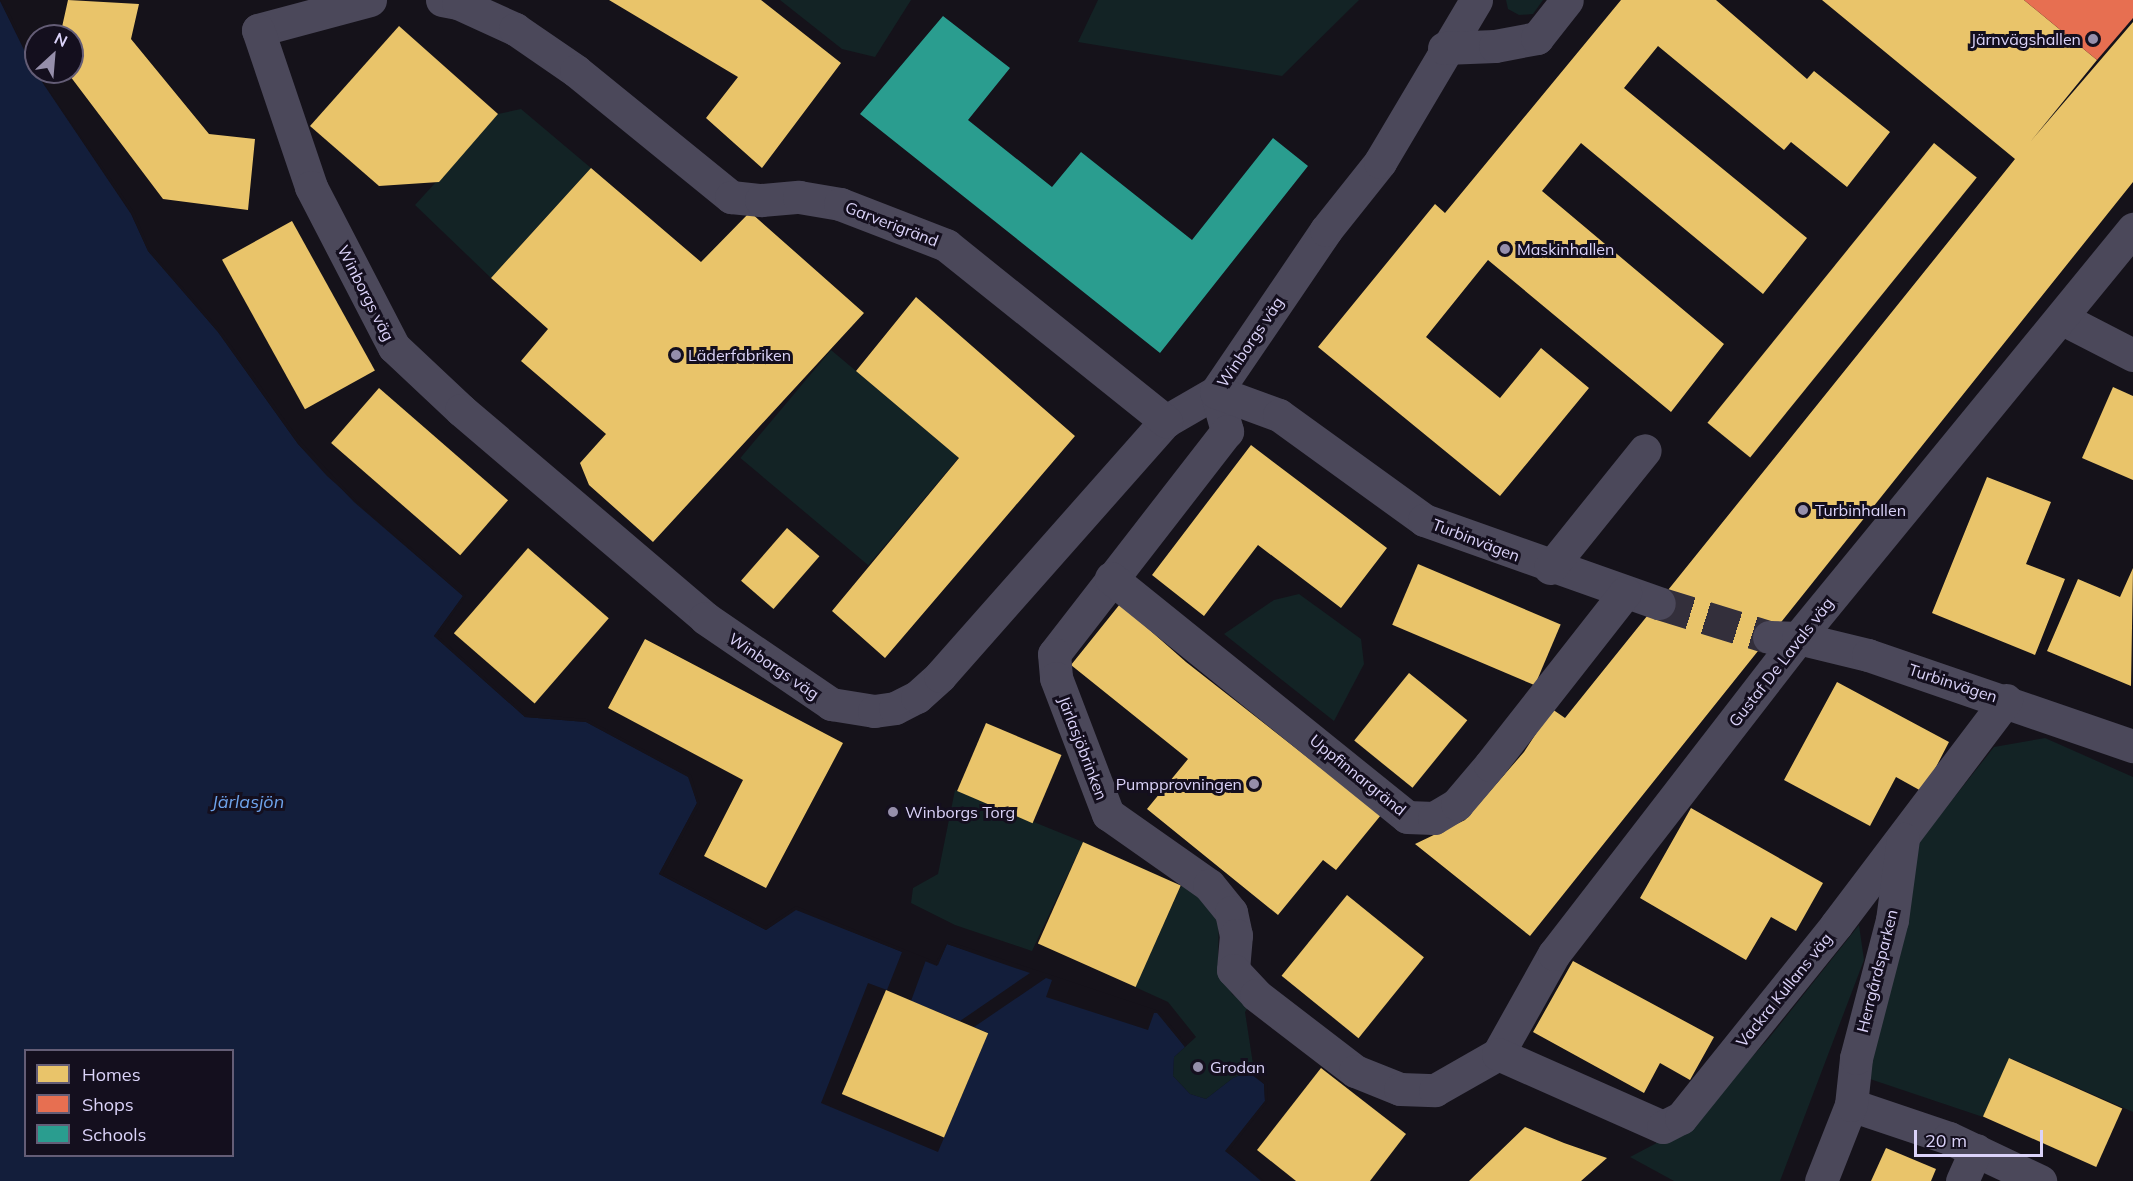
<!DOCTYPE html>
<meta charset="utf-8">
<style>
body{margin:0}
#map{position:relative;width:2133px;height:1181px;overflow:hidden;background:#15121a;font-family:Mulish,sans-serif}
div>[style]{position:absolute}
[style*='--x']{left:calc(var(--x)*1px);top:calc(var(--y)*1px);width:calc(var(--w)*1px);rotate:calc(var(--a)*1deg)}
.green>*{inset:0;background:#132325;transform-origin:0 0}
.water>*{inset:0;background:#131e3b}
.pier>*{inset:0;background:#15121a}
.homes>*{inset:0;background:#e9c46a;transform-origin:0 0}
.shops>*{inset:0;background:#e76f51}
.schools>*{inset:0;background:#2a9d8f}
.minor-tunnel>*{height:33px;margin-top:-16.5px;transform-origin:0;background:repeating-linear-gradient(90deg,#332f3b 0 33px,transparent 0 49px)}
.minor>*{height:33px;margin:-16.5px;padding:0 16.5px;transform-origin:16.5px;border-radius:16.5px;background:#4b485a}
.dots>*{width:16px;height:16px;translate:-50% -50%;box-sizing:border-box;border:3px solid #140f1e;border-radius:50%}
span{translate:-50% -50%;white-space:nowrap;text-align:center;line-height:1.15;-webkit-text-stroke:6px #140f1e;paint-order:stroke}
.poi-label{font-size:16px;color:#dbd3f9}
.right{translate:-100% -50%;text-align:right}
.left{translate:0 -50%;text-align:left}
.street-label{font-size:16px;color:#dbd3f9}
.water-label{font-size:18px;color:#6ea3eb;font-style:italic}
.legend{position:absolute;left:24px;top:1049px;width:210px;height:108px;box-sizing:border-box;background:#140f1e;border:2px solid #645d76;margin:0;padding:8px 10px;list-style:none;font-size:18px;color:#dbd3f9}
.legend li{display:flex;align-items:center;gap:12px;height:30px}
.legend b{width:30px;border:2px solid #645d76}
.north{position:absolute;left:24px;top:24px;width:60px;height:60px;box-sizing:border-box;background:#140f1e;border:2px solid #645d76;border-radius:50%;rotate:26deg;font-size:16px;font-weight:700;line-height:24px;text-align:center;color:#dbd3f9}
.north::after{content:'';display:block;margin:auto;width:21px;height:27px;background:#968fab;clip-path:polygon(50% 0,100% 100%,50% 72%,0 100%)}
.scale{position:absolute;left:1914px;top:1130px;width:129px;height:27px;box-sizing:border-box;border:3px solid #dbd3f9;border-top:0;padding-left:8px;font-size:18px;line-height:21px;white-space:nowrap;color:#dbd3f9;-webkit-text-stroke:4px #140f1e;paint-order:stroke}
</style>
<div id="map">
<div class="green">
<div style="clip-path:polygon(780px 0,911px 0,875px 57px,842px 49px)"></div>
<div style="clip-path:polygon(1098px 0,1359px 0,1282px 76px,1078px 42px)"></div>
<div style="clip-path:polygon(1506px 0,1543px 0,1533px 14px,1519px 15px,1508px 9px)"></div>
<div style="clip-path:polygon(521px 109px,591px 168px,491px 278px,415px 205px,498px 114px)"></div>
<div style="left:831px;top:350px;width:167px;height:141px;rotate:40deg"></div>
<div style="clip-path:polygon(1299px 594px,1361px 639px,1364px 664px,1334px 721px,1224px 634px,1274px 600px)"></div>
<div style="clip-path:polygon(2045px 738px,2133px 777px,2133px 1112px,2010px 1058px,1983px 1117px,1861px 1076px,1915px 847px,1994px 747px)"></div>
<div style="clip-path:polygon(955px 790px,1083px 842px,1032px 951px,955px 925px,911px 903px,913px 888px,938px 874px)"></div>
<div style="clip-path:polygon(1181px 886px,1196px 891px,1219px 913px,1218px 962px,1232px 994px,1249px 1006px,1245px 1012px,1253px 1064px,1248px 1072px,1233px 1078px,1206px 1099px,1190px 1094px,1173px 1076px,1174px 1057px,1196px 1037px,1168px 1002px,1135px 987px)"></div>
<div style="clip-path:polygon(1859px 925px,1864px 960px,1780px 1181px,1674px 1181px,1630px 1157px,1691px 1125px,1769px 1038px)"></div>
</div>
<div class="water">
<div style="clip-path:polygon(evenodd,0 1px,34px 70px,131px 214px,148px 251px,218px 332px,298px 444px,354px 502px,463px 596px,434px 636px,525px 717px,586px 722px,689px 777px,697px 803px,659px 874px,766px 930px,796px 909px,937px 966px,947px 944px,1158px 1013px,1185px 1047px,1174px 1057px,1173px 1076px,1190px 1094px,1206px 1099px,1233px 1078px,1248px 1072px,1264px 1084px,1265px 1101px,1226px 1151px,1261px 1181px,0 1181px,0 1px,26px 1050px,232px 1050px,232px 1156px,26px 1156px,26px 1050px)"></div>
</div>
<div class="pier">
<div style="clip-path:polygon(evenodd,0 0,10px 14px,36px 72px,134px 212px,150px 250px,220px 330px,301px 442px,356px 500px,466px 595px,438px 636px,526px 714px,587px 719px,691px 775px,700px 804px,663px 873px,766px 926px,796px 906px,936px 962px,948px 941px,1159px 1011px,1187px 1045px,1185px 1047px,1157px 1013px,1154px 1013px,1148px 1030px,1046px 997px,1052px 980px,1046px 978px,974px 1027px,988px 1033px,938px 1152px,821px 1103px,868px 983px,887px 990px,902px 952px,796px 910px,766px 930px,659px 874px,697px 803px,688px 777px,586px 722px,525px 717px,434px 636px,463px 596px,327px 476px,298px 444px,218px 332px,148px 251px,131px 213px,34px 69px,0 0,947px 944px,992px 960px,1030px 973px,960px 1021px,911px 1001px,926px 960px,938px 965px,947px 944px)"></div>
<div style="clip-path:polygon(1250px 1069px,1267px 1082px,1268px 1101px,1230px 1150px,1264px 1181px,1225px 1151px,1265px 1101px,1264px 1084px)"></div>
</div>
<div class="homes">
<div style="clip-path:polygon(68px 0,139px 4px,131px 39px,209px 134px,255px 139px,248px 210px,163px 199px,67px 72px,72px 72px,72px 36px,60px 36px)"></div>
<div style="clip-path:polygon(609px 0,761px 0,841px 63px,762px 168px,706px 118px,738px 77px)"></div>
<div style="clip-path:polygon(1621px 0,1716px 0,1807px 79px,1814px 71px,1890px 132px,1847px 187px,1791px 142px,1784px 150px,1658px 46px,1624px 88px,1807px 238px,1763px 294px,1581px 143px,1542px 191px,1724px 344px,1671px 412px,1488px 260px,1426px 337px,1500px 398px,1541px 348px,1589px 388px,1500px 496px,1318px 347px,1435px 204px,1445px 213px)"></div>
<div style="clip-path:polygon(1822px 0,2024px 0,2097px 60px,2031px 141px,2133px 22px,2133px 182px,1530px 936px,1415px 844px,1465px 820px,1524px 752px,1552px 709px,1565px 718px,2015px 159px)"></div>
<div style="clip-path:polygon(399px 26px,498px 114px,439px 182px,379px 186px,310px 126px)"></div>
<div style="left:1934px;top:143px;width:55px;height:360px;rotate:39deg"></div>
<div style="clip-path:polygon(591px 168px,701px 262px,750px 212px,864px 313px,653px 542px,589px 485px,580px 463px,606px 434px,521px 361px,548px 329px,491px 278px)"></div>
<div style="left:292px;top:221px;width:171px;height:80px;rotate:61deg"></div>
<div style="clip-path:polygon(916px 297px,1075px 436px,885px 658px,832px 611px,959px 458px,856px 371px)"></div>
<div style="clip-path:polygon(2113px 387px,2133px 396px,2133px 480px,2082px 458px)"></div>
<div style="left:379px;top:388px;width:171px;height:73px;rotate:41deg"></div>
<div style="clip-path:polygon(1251px 445px,1387px 548px,1341px 608px,1258px 545px,1204px 616px,1152px 575px)"></div>
<div style="clip-path:polygon(1987px 477px,2051px 502px,2026px 564px,2065px 579px,2035px 655px,1932px 613px)"></div>
<div style="left:787px;top:528px;width:43px;height:70px;rotate:41deg"></div>
<div style="left:528px;top:548px;width:107px;height:113px;rotate:41deg"></div>
<div style="left:1418px;top:564px;width:155px;height:66px;rotate:23deg"></div>
<div style="clip-path:polygon(2133px 568px,2131px 686px,2047px 651px,2078px 579px,2120px 597px)"></div>
<div style="clip-path:polygon(1120px 604px,1186px 662px,1381px 815px,1336px 870px,1323px 860px,1278px 915px,1147px 809px,1188px 759px,1071px 665px)"></div>
<div style="clip-path:polygon(645px 639px,843px 743px,766px 888px,704px 856px,743px 780px,608px 708px)"></div>
<div style="left:1409px;top:673px;width:75px;height:87px;rotate:39deg"></div>
<div style="clip-path:polygon(1837px 682px,1949px 742px,1923px 792px,1896px 777px,1870px 826px,1784px 780px)"></div>
<div style="left:986px;top:723px;width:82px;height:74px;rotate:23deg"></div>
<div style="clip-path:polygon(1691px 808px,1823px 883px,1796px 931px,1771px 917px,1746px 960px,1640px 898px)"></div>
<div style="left:1083px;top:842px;width:107px;height:111px;rotate:24deg"></div>
<div style="left:1347px;top:895px;width:99px;height:104px;rotate:39deg"></div>
<div style="clip-path:polygon(1573px 961px,1714px 1037px,1690px 1080px,1660px 1063px,1644px 1093px,1533px 1032px)"></div>
<div style="left:886px;top:990px;width:111px;height:113px;rotate:23deg"></div>
<div style="left:2009px;top:1058px;width:124px;height:64px;rotate:24deg"></div>
<div style="clip-path:polygon(1321px 1068px,1406px 1134px,1370px 1181px,1296px 1181px,1257px 1150px)"></div>
<div style="clip-path:polygon(1525px 1127px,1564px 1143px,1607px 1158px,1581px 1181px,1469px 1181px)"></div>
<div style="clip-path:polygon(1886px 1148px,1936px 1169px,1931px 1181px,1871px 1181px)"></div>
</div>
<div class="shops">
<div style="clip-path:polygon(2024px 0,2133px 0,2133px 18px,2097px 60px)"></div>
</div>
<div class="schools">
<div style="clip-path:polygon(943px 16px,1010px 68px,968px 120px,1052px 187px,1081px 152px,1192px 240px,1273px 138px,1308px 166px,1160px 353px,860px 114px)"></div>
</div>
<div class="minor-tunnel">
<div style="--x:1659;--y:603;--w:115;--a:17.2"></div>
</div>
<div class="minor">
<div style="--x:370;--y:0;--w:116;--a:165"></div>
<div style="--x:258;--y:30;--w:166;--a:71.3"></div>
<div style="--x:311;--y:187;--w:180;--a:62.6"></div>
<div style="--x:394;--y:347;--w:92;--a:43.2"></div>
<div style="--x:461;--y:410;--w:321;--a:40.4"></div>
<div style="--x:705;--y:618;--w:153;--a:34.3"></div>
<div style="--x:831;--y:704;--w:44;--a:9.2"></div>
<div style="--x:874;--y:711;--w:21;--a:-8"></div>
<div style="--x:895;--y:708;--w:25;--a:-27"></div>
<div style="--x:917;--y:697;--w:31;--a:-42"></div>
<div style="--x:940;--y:676;--w:341;--a:-48.5"></div>
<div style="--x:1166;--y:421;--w:58;--a:-30.1"></div>
<div style="--x:1216;--y:392;--w:196;--a:-55.8"></div>
<div style="--x:1326;--y:230;--w:87;--a:-51.5"></div>
<div style="--x:1380;--y:162;--w:188;--a:-59.3"></div>
<div style="--x:442;--y:0;--w:16;--a:11"></div>
<div style="--x:458;--y:3;--w:63;--a:24.5"></div>
<div style="--x:515;--y:29;--w:74;--a:34.5"></div>
<div style="--x:576;--y:71;--w:200;--a:39.1"></div>
<div style="--x:731;--y:197;--w:30;--a:6"></div>
<div style="--x:761;--y:200;--w:38;--a:-5"></div>
<div style="--x:799;--y:197;--w:42;--a:9.7"></div>
<div style="--x:840;--y:204;--w:114;--a:21.1"></div>
<div style="--x:946;--y:245;--w:282;--a:38.7"></div>
<div style="--x:1444;--y:48;--w:51;--a:-2.2"></div>
<div style="--x:1495;--y:46;--w:43;--a:-10.8"></div>
<div style="--x:1537;--y:38;--w:48;--a:-51.7"></div>
<div style="--x:2061;--y:318;--w:81;--a:27.2"></div>
<div style="--x:1216;--y:392;--w:41;--a:74.2"></div>
<div style="--x:1227;--y:431;--w:282;--a:127.8"></div>
<div style="--x:1054;--y:654;--w:24;--a:85"></div>
<div style="--x:1056;--y:678;--w:146;--a:69.1"></div>
<div style="--x:1108;--y:814;--w:123;--a:35.1"></div>
<div style="--x:1209;--y:885;--w:35;--a:51"></div>
<div style="--x:1231;--y:912;--w:24;--a:78"></div>
<div style="--x:1236;--y:935;--w:35;--a:95"></div>
<div style="--x:1233;--y:970;--w:34;--a:47"></div>
<div style="--x:1256;--y:995;--w:125;--a:37.5"></div>
<div style="--x:1355;--y:1071;--w:48;--a:21.8"></div>
<div style="--x:1400;--y:1089;--w:35;--a:2"></div>
<div style="--x:1435;--y:1090;--w:73;--a:-29.7"></div>
<div style="--x:1498;--y:1054;--w:115;--a:-60.8"></div>
<div style="--x:1554;--y:954;--w:399;--a:-52.3"></div>
<div style="--x:1798;--y:638;--w:529;--a:-50.68"></div>
<div style="--x:1216;--y:392;--w:67;--a:20.1"></div>
<div style="--x:1279;--y:415;--w:179;--a:35.9"></div>
<div style="--x:1424;--y:520;--w:249;--a:19.5"></div>
<div style="--x:1550;--y:568;--w:151;--a:-51.2"></div>
<div style="--x:1111;--y:578;--w:380;--a:38.9"></div>
<div style="--x:1407;--y:817;--w:27;--a:2"></div>
<div style="--x:1434;--y:818;--w:27;--a:-31"></div>
<div style="--x:1457;--y:804;--w:51;--a:-49.8"></div>
<div style="--x:1490;--y:765;--w:219;--a:-51.9"></div>
<div style="--x:1769;--y:637;--w:29;--a:2"></div>
<div style="--x:1798;--y:638;--w:72;--a:13.7"></div>
<div style="--x:1868;--y:655;--w:280;--a:19"></div>
<div style="--x:1498;--y:1054;--w:180;--a:23.9"></div>
<div style="--x:1663;--y:1127;--w:20;--a:-27"></div>
<div style="--x:1681;--y:1118;--w:248;--a:-51.2"></div>
<div style="--x:1836;--y:925;--w:282;--a:-52.9"></div>
<div style="--x:1851;--y:1105;--w:103;--a:18.6"></div>
<div style="--x:1949;--y:1138;--w:101;--a:25.3"></div>
<div style="--x:1821;--y:1181;--w:82;--a:-68.5"></div>
<div style="--x:1851;--y:1105;--w:47;--a:-83.9"></div>
<div style="--x:1856;--y:1058;--w:143;--a:-75.4"></div>
<div style="--x:1892;--y:920;--w:82;--a:-82.3"></div>
<div style="--x:1962;--y:1181;--w:34;--a:-66"></div>
</div>
<div class="dots">
<div style="left:2093px;top:39px;background:#968fab"></div>
<div style="left:1505px;top:249px;background:#968fab"></div>
<div style="left:676px;top:355px;background:#968fab"></div>
<div style="left:1803px;top:510px;background:#968fab"></div>
<div style="left:1254px;top:784px;background:#968fab"></div>
<div style="left:893px;top:812px;background:#968fab"></div>
<div style="left:1198px;top:1067px;background:#968fab"></div>
</div>
<div class="poi-label">
<span class="right" style="left:2081px;top:39px">Järnvägshallen</span>
<span class="left" style="left:1517px;top:249px">Maskinhallen</span>
<span class="left" style="left:688px;top:355px">Läderfabriken</span>
<span class="left" style="left:1815px;top:510px">Turbinhallen</span>
<span class="right" style="left:1242px;top:784px">Pumpprovningen</span>
<span class="left" style="left:905px;top:812px">Winborgs Torg</span>
<span class="left" style="left:1210px;top:1067px">Grodan</span>
</div>
<div class="street-label">
<span style="left:892px;top:224px;rotate:21deg">Garverigränd</span>
<span style="left:366px;top:293px;rotate:63deg">Winborgs väg</span>
<span style="left:1250px;top:342px;rotate:-56deg">Winborgs väg</span>
<span style="left:1476px;top:540px;rotate:21deg">Turbinvägen</span>
<span style="left:1781px;top:662px;rotate:-52deg">Gustaf De Lavals väg</span>
<span style="left:774px;top:666px;rotate:34deg">Winborgs väg</span>
<span style="left:1953px;top:683px;rotate:18deg">Turbinvägen</span>
<span style="left:1083px;top:748px;rotate:69deg">Järlasjöbrinken</span>
<span style="left:1358px;top:775px;rotate:39deg">Uppfinnargränd</span>
<span style="left:1877px;top:971px;rotate:-76deg">Herrgårdsparken</span>
<span style="left:1784px;top:990px;rotate:-51deg">Vackra Kullans väg</span>
</div>
<div class="water-label">
<span style="left:248px;top:802px">Järlasjön</span>
</div>
<ul class="legend">
<li><b style="height:16px;background:#e9c46a"></b>Homes</li>
<li><b style="height:16px;background:#e76f51"></b>Shops</li>
<li><b style="height:16px;background:#2a9d8f"></b>Schools</li>
</ul>
<div class="north">N</div>
<div class="scale">20 m</div>
</div>
